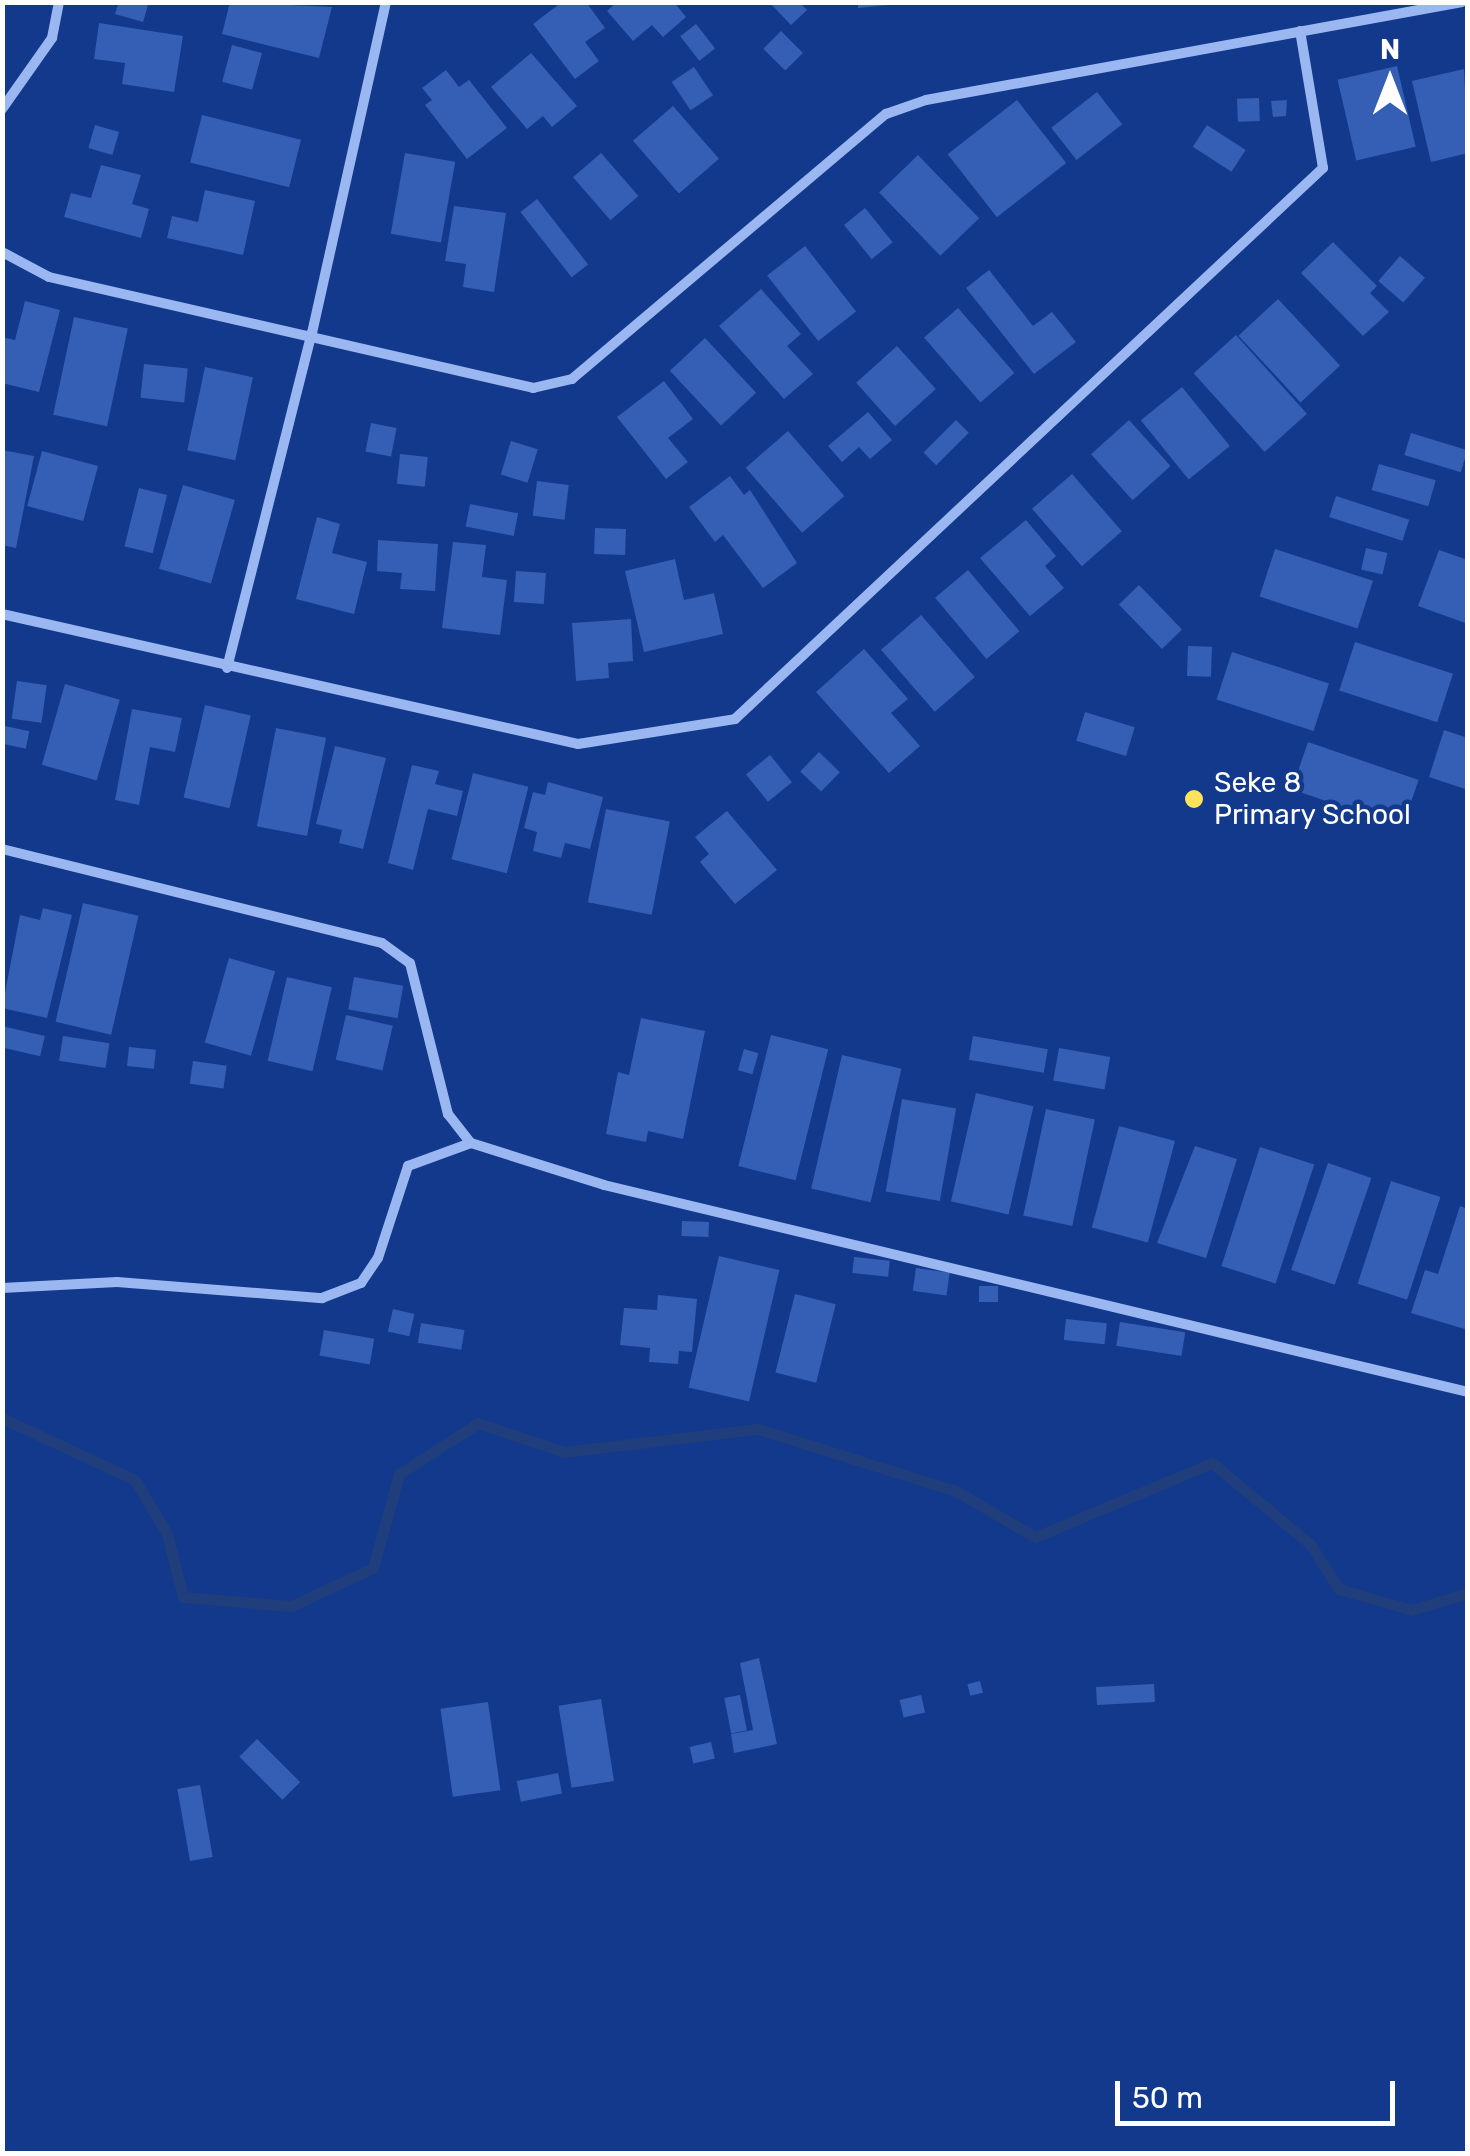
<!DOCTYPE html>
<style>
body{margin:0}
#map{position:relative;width:1470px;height:2156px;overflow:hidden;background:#12398c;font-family:Rubik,sans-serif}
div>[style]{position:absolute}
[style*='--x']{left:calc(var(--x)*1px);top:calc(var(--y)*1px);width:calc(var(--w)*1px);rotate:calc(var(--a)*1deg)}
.stream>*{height:11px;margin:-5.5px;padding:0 5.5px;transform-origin:5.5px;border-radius:5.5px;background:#213e7c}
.building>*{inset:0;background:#355fb4;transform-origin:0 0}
.minor>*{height:10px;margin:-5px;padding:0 5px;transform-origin:5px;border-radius:5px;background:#9ab7f1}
.dots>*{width:28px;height:28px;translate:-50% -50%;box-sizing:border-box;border:5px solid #12398c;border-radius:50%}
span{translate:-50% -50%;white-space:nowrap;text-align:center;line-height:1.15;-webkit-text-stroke:9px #12398c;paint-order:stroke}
.poi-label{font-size:28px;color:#fff}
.left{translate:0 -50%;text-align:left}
.frame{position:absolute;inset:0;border:5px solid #fff;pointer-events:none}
.north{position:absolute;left:1340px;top:30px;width:100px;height:100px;-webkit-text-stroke:8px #12398c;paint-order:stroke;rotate:0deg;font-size:28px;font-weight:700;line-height:40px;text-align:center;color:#fff}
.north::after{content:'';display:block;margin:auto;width:35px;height:45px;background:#fff;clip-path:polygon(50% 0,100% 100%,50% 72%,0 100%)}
.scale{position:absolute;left:1115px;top:2081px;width:280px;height:45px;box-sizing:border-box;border:5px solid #fff;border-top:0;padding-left:12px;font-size:30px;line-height:35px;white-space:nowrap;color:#fff;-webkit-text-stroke:8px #12398c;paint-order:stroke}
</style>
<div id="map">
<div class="stream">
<div style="--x:2;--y:1418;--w:147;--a:25"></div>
<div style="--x:135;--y:1480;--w:63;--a:59.3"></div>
<div style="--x:167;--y:1534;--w:65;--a:75.7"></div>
<div style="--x:183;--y:1597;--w:108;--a:4.8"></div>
<div style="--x:291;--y:1606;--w:90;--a:-24.9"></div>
<div style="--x:373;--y:1568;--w:98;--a:-74.5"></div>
<div style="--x:399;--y:1474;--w:94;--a:-32.8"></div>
<div style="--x:478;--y:1423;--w:91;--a:18.6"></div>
<div style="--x:564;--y:1452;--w:195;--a:-6.8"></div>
<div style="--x:758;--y:1429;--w:207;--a:17.4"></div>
<div style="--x:956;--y:1491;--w:91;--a:30.2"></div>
<div style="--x:1035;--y:1537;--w:192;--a:-22.7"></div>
<div style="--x:1212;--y:1463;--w:127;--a:39.6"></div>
<div style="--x:1310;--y:1544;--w:54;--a:57.2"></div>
<div style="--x:1339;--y:1589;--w:76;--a:16"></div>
<div style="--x:1412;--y:1610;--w:59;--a:-16.9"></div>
</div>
<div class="building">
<div style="clip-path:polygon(119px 2px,149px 2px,143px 22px,115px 14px)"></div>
<div style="clip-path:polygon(230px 2px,332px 7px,319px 58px,222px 34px)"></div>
<div style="clip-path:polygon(562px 2px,586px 2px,605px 28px,585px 42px,599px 61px,575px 79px,533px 24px)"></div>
<div style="clip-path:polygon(617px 2px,674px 2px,686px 17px,663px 37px,652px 25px,633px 41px,607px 11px)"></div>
<div style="clip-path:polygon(769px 2px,799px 2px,807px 10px,791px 25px)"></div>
<div style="clip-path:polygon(858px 2px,888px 2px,888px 5px,858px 8px)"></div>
<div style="clip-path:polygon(99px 23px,183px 36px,174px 92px,122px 84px,125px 63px,94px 59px)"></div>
<div style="left:696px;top:24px;width:31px;height:20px;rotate:52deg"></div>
<div style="left:781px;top:31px;width:31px;height:25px;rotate:45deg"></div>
<div style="left:232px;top:45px;width:31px;height:38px;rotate:15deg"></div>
<div style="clip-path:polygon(531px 53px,577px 106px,552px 127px,543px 116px,527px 129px,491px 87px)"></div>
<div style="left:1397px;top:66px;width:83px;height:61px;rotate:77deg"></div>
<div style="left:694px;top:67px;width:34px;height:27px;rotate:56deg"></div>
<div style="clip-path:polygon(1464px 69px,1468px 153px,1431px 162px,1412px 81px)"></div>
<div style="clip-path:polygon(446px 70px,459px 87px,469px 80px,507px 128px,467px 159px,425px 105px,432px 100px,422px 88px)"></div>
<div style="left:1097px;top:92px;width:41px;height:58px;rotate:52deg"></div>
<div style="left:1259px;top:98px;width:23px;height:22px;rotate:88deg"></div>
<div style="left:1017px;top:100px;width:80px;height:88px;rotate:52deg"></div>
<div style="clip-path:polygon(1287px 100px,1286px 116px,1273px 117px,1271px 101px)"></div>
<div style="left:673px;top:106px;width:70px;height:53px;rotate:49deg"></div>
<div style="left:202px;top:115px;width:102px;height:49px;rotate:14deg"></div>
<div style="left:95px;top:125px;width:25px;height:24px;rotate:16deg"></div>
<div style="left:1207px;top:125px;width:46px;height:26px;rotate:33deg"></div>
<div style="left:405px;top:153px;width:51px;height:82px;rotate:10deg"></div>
<div style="left:601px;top:153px;width:57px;height:37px;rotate:49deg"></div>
<div style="left:918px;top:155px;width:88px;height:54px;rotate:46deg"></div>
<div style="clip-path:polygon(101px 165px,141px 175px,132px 204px,149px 209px,141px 238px,64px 217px,71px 193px,91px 198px)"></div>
<div style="clip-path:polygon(205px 190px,255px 201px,243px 255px,167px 238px,172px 216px,198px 222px)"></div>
<div style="left:537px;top:199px;width:83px;height:21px;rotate:52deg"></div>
<div style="clip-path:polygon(454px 206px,506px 213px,494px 292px,463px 287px,466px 264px,445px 261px)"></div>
<div style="left:865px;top:208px;width:44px;height:27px;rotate:51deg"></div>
<div style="clip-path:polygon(1333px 242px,1377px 286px,1370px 293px,1389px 312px,1363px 336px,1301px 273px)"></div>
<div style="left:805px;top:246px;width:83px;height:48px;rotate:52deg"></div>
<div style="left:1400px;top:256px;width:33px;height:33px;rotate:41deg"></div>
<div style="clip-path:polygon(989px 270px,1033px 326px,1052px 312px,1076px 342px,1034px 374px,966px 288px)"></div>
<div style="clip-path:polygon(761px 289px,801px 334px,787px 346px,813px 374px,784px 399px,719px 326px)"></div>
<div style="left:1278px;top:299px;width:91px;height:54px;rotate:47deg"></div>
<div style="clip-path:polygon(25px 301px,60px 310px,39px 392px,2px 383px,2px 337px,15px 340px)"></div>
<div style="left:958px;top:308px;width:86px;height:45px;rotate:49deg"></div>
<div style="left:74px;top:317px;width:55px;height:100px;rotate:12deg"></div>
<div style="left:1236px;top:335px;width:106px;height:57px;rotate:48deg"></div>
<div style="left:705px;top:338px;width:75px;height:48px;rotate:47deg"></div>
<div style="left:897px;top:346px;width:58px;height:55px;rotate:48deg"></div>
<div style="left:144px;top:364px;width:44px;height:34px;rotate:6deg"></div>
<div style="left:205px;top:367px;width:49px;height:85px;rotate:12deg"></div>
<div style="clip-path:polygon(664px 381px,693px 419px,668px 438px,688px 462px,666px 479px,617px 417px)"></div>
<div style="left:1182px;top:387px;width:76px;height:53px;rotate:51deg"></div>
<div style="clip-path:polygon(868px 412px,892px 440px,870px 459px,859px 447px,842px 462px,828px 446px)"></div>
<div style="left:956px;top:420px;width:18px;height:46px;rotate:45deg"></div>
<div style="left:1129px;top:420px;width:62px;height:51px;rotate:48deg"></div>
<div style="left:371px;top:423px;width:26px;height:29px;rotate:11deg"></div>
<div style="left:788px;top:431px;width:86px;height:56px;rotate:49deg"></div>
<div style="left:1411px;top:433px;width:59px;height:23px;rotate:17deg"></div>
<div style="left:511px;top:441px;width:28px;height:35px;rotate:17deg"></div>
<div style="clip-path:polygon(2px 450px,34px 456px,16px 548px,2px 545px)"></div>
<div style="left:42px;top:451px;width:58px;height:57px;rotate:15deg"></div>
<div style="left:400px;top:454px;width:28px;height:30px;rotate:6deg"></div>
<div style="left:1379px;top:464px;width:59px;height:27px;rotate:16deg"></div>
<div style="left:1072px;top:474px;width:76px;height:53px;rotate:49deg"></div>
<div style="clip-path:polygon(730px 476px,744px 495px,750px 490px,797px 563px,763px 588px,723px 535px,715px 542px,689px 507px)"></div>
<div style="left:537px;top:481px;width:32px;height:35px;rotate:7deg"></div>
<div style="left:183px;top:485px;width:54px;height:87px;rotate:16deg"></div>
<div style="left:139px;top:488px;width:29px;height:60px;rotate:14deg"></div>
<div style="left:1336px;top:496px;width:77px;height:22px;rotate:18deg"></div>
<div style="left:470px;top:504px;width:49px;height:23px;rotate:11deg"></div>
<div style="clip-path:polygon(317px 517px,340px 524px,332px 553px,367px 562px,354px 614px,296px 599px)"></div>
<div style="clip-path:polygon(1026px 520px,1056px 556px,1045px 566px,1064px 588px,1030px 616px,980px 558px)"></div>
<div style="left:595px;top:528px;width:31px;height:26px;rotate:2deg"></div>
<div style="clip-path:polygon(378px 540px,438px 544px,435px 591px,400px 589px,402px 573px,377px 571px)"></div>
<div style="clip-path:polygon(453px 542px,486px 545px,482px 577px,507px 580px,500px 635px,442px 628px)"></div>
<div style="left:1366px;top:548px;width:22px;height:22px;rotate:13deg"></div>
<div style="left:1275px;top:549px;width:103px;height:50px;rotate:18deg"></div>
<div style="clip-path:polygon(1439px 550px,1468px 560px,1468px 624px,1418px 606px)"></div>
<div style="clip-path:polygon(675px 559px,684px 600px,714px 593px,723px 634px,644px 652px,625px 571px)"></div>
<div style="left:968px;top:570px;width:80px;height:43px;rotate:50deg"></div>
<div style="left:516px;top:571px;width:30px;height:31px;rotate:4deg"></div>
<div style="left:1139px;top:585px;width:62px;height:28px;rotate:46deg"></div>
<div style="left:921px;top:615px;width:82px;height:53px;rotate:49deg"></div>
<div style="clip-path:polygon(631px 619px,633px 661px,608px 663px,609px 678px,576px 681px,572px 623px)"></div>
<div style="left:1355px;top:642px;width:103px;height:51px;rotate:18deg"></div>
<div style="left:1188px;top:646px;width:24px;height:30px;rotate:2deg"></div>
<div style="clip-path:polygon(864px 649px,908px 699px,891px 713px,920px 746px,889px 773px,816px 692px)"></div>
<div style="left:1232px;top:652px;width:102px;height:50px;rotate:18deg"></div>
<div style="left:17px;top:681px;width:30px;height:38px;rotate:8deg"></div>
<div style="left:65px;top:684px;width:57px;height:84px;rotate:16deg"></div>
<div style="left:205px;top:705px;width:47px;height:95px;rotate:13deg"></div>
<div style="clip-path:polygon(132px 709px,182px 718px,175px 752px,150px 747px,139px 805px,115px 800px)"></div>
<div style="left:1085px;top:712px;width:52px;height:30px;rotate:17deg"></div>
<div style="left:5px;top:726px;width:25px;height:18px;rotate:12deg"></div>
<div style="left:276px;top:728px;width:51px;height:100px;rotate:11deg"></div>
<div style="clip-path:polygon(1444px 730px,1468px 738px,1468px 790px,1429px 777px)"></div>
<div style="left:1308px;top:742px;width:117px;height:50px;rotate:19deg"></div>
<div style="clip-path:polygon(335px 746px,386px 758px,363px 849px,339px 843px,342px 830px,316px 824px)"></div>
<div style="left:819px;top:752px;width:29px;height:27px;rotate:44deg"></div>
<div style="left:770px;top:755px;width:35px;height:31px;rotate:51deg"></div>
<div style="clip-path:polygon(412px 765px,439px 771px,435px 784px,463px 791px,457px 816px,428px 809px,413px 870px,388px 863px)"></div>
<div style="left:473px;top:773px;width:57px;height:89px;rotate:14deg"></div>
<div style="clip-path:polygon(548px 782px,603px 797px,590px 849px,565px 843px,561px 858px,533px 851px,537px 832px,524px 828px,533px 792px,545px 795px)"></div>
<div style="left:606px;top:809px;width:65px;height:95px;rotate:11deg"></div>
<div style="clip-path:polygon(727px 811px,777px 870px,735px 904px,700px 862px,709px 854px,695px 837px)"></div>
<div style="left:83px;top:903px;width:57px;height:122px;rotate:13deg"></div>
<div style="clip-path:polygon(43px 908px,72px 915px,47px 1018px,2px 1008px,20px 915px,40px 920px)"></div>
<div style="left:229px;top:958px;width:48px;height:88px;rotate:16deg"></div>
<div style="left:287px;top:977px;width:46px;height:86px;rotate:13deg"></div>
<div style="left:354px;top:977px;width:50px;height:33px;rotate:10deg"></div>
<div style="left:346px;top:1015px;width:48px;height:46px;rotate:13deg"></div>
<div style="clip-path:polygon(641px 1018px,705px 1031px,683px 1139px,648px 1131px,646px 1142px,606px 1134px,618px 1072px,629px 1075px)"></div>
<div style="left:2px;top:1026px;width:44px;height:21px;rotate:13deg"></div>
<div style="left:771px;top:1035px;width:59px;height:135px;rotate:14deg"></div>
<div style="left:63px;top:1036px;width:47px;height:25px;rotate:9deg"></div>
<div style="left:973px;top:1036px;width:76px;height:24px;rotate:10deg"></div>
<div style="left:129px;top:1047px;width:27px;height:19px;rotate:6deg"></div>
<div style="left:1059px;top:1048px;width:52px;height:33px;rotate:10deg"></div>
<div style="left:744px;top:1049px;width:15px;height:22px;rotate:16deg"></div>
<div style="left:842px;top:1055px;width:61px;height:137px;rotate:13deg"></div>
<div style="left:193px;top:1061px;width:34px;height:23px;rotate:8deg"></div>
<div style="left:976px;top:1093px;width:59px;height:111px;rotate:13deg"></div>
<div style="left:902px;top:1099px;width:55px;height:94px;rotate:10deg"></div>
<div style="left:1046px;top:1109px;width:50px;height:109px;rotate:12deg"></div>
<div style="left:1119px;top:1126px;width:58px;height:105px;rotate:15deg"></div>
<div style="clip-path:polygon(1195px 1146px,1237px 1159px,1206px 1258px,1157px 1243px)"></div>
<div style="left:1260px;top:1147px;width:57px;height:125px;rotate:18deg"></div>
<div style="left:1328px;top:1163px;width:46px;height:113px;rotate:19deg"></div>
<div style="left:1391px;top:1181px;width:52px;height:108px;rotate:18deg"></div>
<div style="clip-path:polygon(1460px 1206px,1468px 1209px,1468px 1330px,1411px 1313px,1425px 1270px,1438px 1274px)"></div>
<div style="left:682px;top:1221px;width:27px;height:15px;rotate:2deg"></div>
<div style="left:719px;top:1256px;width:62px;height:135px;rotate:13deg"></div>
<div style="left:854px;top:1257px;width:36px;height:16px;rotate:6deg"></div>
<div style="left:916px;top:1268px;width:34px;height:23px;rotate:8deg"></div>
<div style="left:998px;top:1286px;width:16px;height:19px;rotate:90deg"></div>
<div style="left:795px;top:1294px;width:42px;height:81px;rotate:14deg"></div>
<div style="clip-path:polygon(658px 1295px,697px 1299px,692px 1352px,679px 1351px,678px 1364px,649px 1362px,650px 1348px,620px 1345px,624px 1308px,657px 1310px)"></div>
<div style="left:393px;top:1309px;width:22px;height:23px;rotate:13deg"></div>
<div style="left:1066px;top:1319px;width:41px;height:21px;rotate:6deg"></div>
<div style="left:1120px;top:1322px;width:66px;height:24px;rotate:9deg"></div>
<div style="left:421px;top:1323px;width:44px;height:20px;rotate:9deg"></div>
<div style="left:324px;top:1330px;width:51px;height:26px;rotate:10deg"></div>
<div style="clip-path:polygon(759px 1658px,777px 1744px,734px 1753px,731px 1734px,753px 1730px,740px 1663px)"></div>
<div style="left:980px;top:1681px;width:12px;height:13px;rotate:76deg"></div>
<div style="left:1154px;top:1684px;width:18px;height:58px;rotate:87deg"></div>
<div style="left:740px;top:1695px;width:36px;height:16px;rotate:79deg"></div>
<div style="left:921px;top:1695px;width:18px;height:22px;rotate:77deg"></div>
<div style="left:601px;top:1699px;width:83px;height:43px;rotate:81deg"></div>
<div style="left:488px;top:1702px;width:89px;height:48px;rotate:82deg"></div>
<div style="left:257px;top:1739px;width:61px;height:25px;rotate:45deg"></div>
<div style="left:711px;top:1742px;width:17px;height:22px;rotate:77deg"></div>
<div style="left:558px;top:1773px;width:21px;height:42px;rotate:79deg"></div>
<div style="left:200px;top:1785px;width:73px;height:23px;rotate:80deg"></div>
</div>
<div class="minor">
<div style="--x:2;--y:109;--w:87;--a:-54.8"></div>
<div style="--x:52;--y:38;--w:37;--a:-79"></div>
<div style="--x:2;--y:252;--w:53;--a:28"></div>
<div style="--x:49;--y:277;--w:497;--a:12.9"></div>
<div style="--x:533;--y:388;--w:40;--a:-13"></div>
<div style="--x:572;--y:379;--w:411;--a:-40.2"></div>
<div style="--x:886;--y:114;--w:42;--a:-19.3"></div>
<div style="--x:926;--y:100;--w:545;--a:-10.36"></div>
<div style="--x:2;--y:614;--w:590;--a:12.72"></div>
<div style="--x:578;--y:744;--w:159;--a:-9"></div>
<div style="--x:735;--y:719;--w:806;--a:-43.14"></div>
<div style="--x:1323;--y:168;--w:139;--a:-99.5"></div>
<div style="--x:227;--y:668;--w:346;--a:-75.8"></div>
<div style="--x:312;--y:333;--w:339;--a:-77.4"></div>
<div style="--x:2;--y:849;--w:391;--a:13.9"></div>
<div style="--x:382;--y:943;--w:34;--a:36"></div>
<div style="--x:410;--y:963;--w:156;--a:75.9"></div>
<div style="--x:448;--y:1114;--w:37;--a:52"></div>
<div style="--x:471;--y:1143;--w:139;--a:17.5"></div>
<div style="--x:604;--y:1185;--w:888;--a:13.47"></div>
<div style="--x:2;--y:1288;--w:115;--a:-3"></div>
<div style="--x:117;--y:1282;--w:206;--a:4.5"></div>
<div style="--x:322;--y:1298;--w:42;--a:-21"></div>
<div style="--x:361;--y:1283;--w:30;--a:-56"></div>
<div style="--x:378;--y:1258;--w:97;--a:-71.9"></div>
<div style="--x:408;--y:1166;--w:67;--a:-20.1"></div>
</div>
<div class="dots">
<div style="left:1194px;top:799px;background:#ffe35a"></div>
</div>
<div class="poi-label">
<span class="left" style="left:1214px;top:799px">Seke 8<br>Primary School</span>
</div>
<div class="frame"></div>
<div class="north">N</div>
<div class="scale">50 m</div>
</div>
